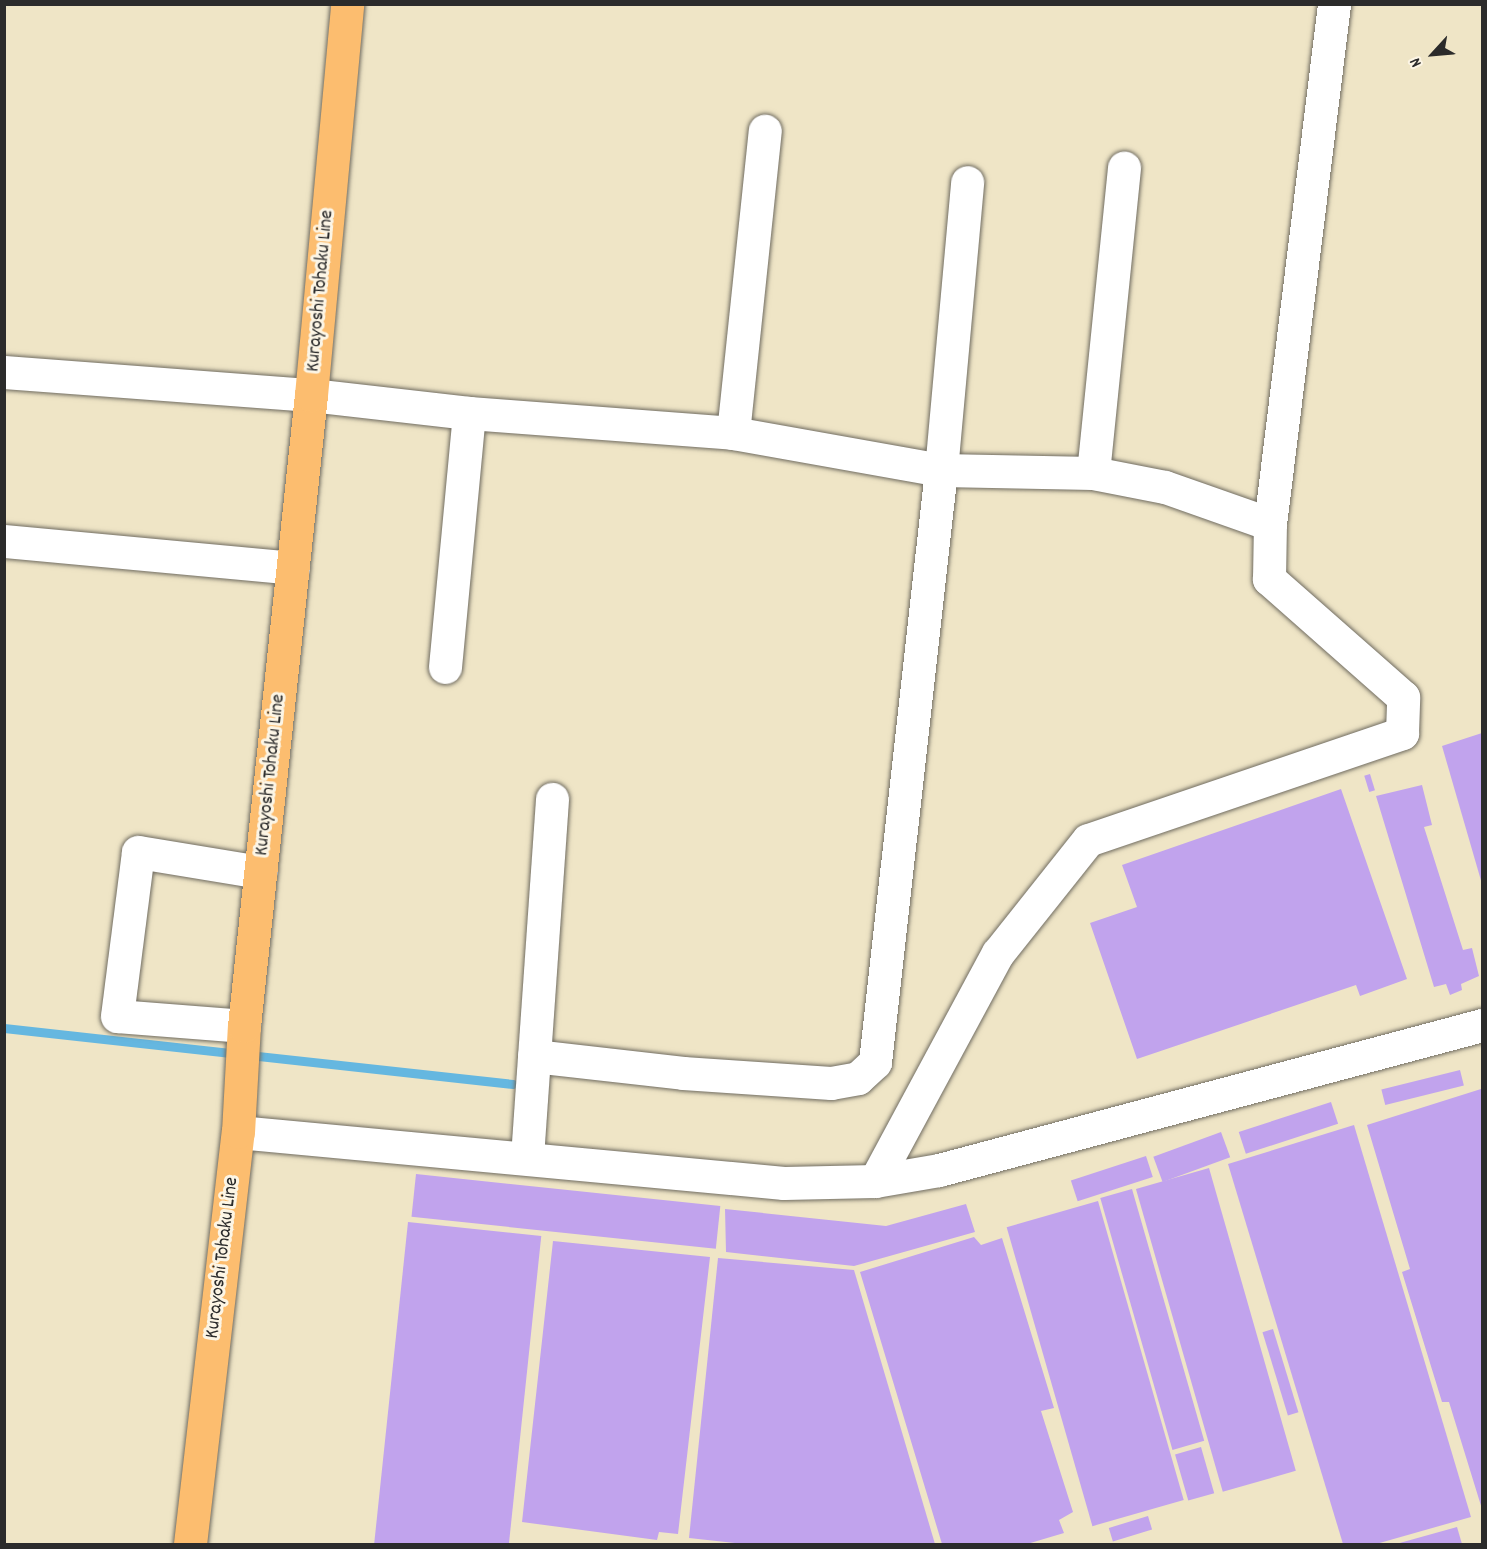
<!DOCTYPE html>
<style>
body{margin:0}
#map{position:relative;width:1487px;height:1549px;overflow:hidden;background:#efe5c6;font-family:Dekko,sans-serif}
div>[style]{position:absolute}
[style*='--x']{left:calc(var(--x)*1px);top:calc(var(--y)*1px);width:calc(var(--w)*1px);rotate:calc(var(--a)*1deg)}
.stream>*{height:9px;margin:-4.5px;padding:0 4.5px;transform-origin:4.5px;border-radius:4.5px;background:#65b7e0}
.building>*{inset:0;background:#c1a3ed;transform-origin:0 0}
.roads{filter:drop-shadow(0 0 2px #706c61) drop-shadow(0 0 2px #706c61)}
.minor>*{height:33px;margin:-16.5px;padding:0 16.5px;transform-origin:16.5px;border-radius:16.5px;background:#fff}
.major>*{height:33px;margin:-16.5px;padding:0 16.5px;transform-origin:16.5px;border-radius:16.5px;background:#fcbd6f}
span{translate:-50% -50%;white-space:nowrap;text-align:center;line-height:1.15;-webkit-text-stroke:6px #fcf5e5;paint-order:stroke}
.street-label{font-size:20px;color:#2b2b2b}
.frame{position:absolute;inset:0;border:6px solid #2b2b2b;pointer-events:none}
.north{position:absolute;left:1403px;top:24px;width:60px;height:60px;-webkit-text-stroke:4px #fcf5e5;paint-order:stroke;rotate:244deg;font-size:16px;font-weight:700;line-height:24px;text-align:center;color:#2b2b2b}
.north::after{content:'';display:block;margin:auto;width:21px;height:27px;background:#2b2b2b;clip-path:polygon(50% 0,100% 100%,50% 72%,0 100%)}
</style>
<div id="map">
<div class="stream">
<div style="--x:4;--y:1028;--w:512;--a:6.28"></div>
</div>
<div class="building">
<div style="clip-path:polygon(1482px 733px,1482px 884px,1442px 746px)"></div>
<div style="left:1370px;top:774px;width:17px;height:6px;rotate:73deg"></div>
<div style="clip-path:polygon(1422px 785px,1432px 825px,1424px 827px,1463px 950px,1472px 948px,1479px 976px,1461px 984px,1462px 990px,1450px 995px,1446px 984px,1434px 987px,1376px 796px)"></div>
<div style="clip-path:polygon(1341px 789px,1407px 979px,1360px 996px,1356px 985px,1137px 1059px,1090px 923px,1137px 907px,1122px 865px)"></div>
<div style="left:1460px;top:1070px;width:16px;height:81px;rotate:76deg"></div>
<div style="clip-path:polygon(1481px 1089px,1482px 1095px,1482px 1509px,1449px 1402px,1442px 1402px,1402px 1272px,1410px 1269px,1367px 1125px)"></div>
<div style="left:1331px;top:1102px;width:23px;height:97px;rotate:72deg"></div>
<div style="clip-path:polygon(1354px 1125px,1471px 1517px,1376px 1544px,1343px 1544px,1228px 1164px)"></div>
<div style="left:1221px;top:1132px;width:27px;height:72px;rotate:70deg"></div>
<div style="left:1146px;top:1156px;width:22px;height:79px;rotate:72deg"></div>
<div style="left:1209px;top:1168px;width:315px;height:76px;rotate:74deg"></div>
<div style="left:416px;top:1174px;width:306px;height:43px;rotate:6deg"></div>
<div style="left:1132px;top:1189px;width:262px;height:33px;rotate:74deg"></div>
<div style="left:1098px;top:1201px;width:311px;height:95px;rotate:74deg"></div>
<div style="clip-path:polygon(966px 1204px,975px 1232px,854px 1266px,726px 1252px,725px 1209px,886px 1226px)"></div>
<div style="left:408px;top:1222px;width:134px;height:324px;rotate:6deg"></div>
<div style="clip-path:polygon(974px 1237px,981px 1245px,1002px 1238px,1054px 1408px,1041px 1411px,1073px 1512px,1059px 1520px,1064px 1533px,1027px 1544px,942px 1544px,860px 1272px)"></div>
<div style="clip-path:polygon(553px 1241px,710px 1257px,678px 1534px,659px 1532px,657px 1540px,522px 1522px)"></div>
<div style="clip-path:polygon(718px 1258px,854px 1270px,935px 1544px,744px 1544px,689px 1538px)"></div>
<div style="left:1273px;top:1329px;width:87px;height:11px;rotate:73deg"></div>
<div style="left:1201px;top:1447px;width:48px;height:27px;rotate:74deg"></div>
<div style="left:1148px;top:1516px;width:14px;height:41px;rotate:73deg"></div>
<div style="clip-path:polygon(1457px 1527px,1462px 1544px,1396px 1544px)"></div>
</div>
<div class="roads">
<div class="minor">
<div style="--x:4;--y:372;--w:308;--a:4.3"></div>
<div style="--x:311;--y:395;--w:159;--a:6.5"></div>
<div style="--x:469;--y:413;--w:265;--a:4.3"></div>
<div style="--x:733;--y:433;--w:211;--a:10.1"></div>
<div style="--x:941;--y:470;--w:152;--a:1.1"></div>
<div style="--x:1093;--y:473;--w:73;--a:11"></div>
<div style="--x:1165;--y:487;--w:111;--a:19.4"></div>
<div style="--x:733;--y:433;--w:304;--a:-84"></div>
<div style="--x:1093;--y:473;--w:307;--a:-84.2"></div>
<div style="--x:4;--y:541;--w:290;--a:5.3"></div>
<div style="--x:445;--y:667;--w:255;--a:-84.6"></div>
<div style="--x:244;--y:1026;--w:127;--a:-175.5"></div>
<div style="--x:117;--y:1016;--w:165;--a:-82.7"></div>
<div style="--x:138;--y:852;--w:124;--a:9.3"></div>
<div style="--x:534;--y:1056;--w:150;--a:6.5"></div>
<div style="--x:683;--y:1073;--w:148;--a:3.9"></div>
<div style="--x:831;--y:1083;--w:27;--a:-10"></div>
<div style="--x:858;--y:1078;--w:23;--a:-43"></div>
<div style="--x:875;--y:1062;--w:596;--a:-83.64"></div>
<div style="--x:941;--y:470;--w:289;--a:-84.8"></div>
<div style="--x:238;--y:1132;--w:548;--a:5.34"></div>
<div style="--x:784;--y:1183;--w:91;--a:-1.3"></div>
<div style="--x:875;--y:1181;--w:65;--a:-9.8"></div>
<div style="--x:939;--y:1170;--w:562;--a:-14.95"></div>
<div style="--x:527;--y:1157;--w:359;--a:-86"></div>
<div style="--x:875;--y:1181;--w:259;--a:-61.7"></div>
<div style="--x:998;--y:953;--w:144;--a:-51.5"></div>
<div style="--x:1088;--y:840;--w:332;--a:-18.8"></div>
<div style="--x:1402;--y:733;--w:36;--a:-88"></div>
<div style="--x:1403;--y:697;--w:179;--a:-138.6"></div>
<div style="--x:1269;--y:579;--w:55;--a:-89"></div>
<div style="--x:1270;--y:524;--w:524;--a:-82.98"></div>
</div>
<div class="major">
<div style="--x:190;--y:1544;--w:415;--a:-83.4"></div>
<div style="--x:238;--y:1132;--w:106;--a:-86.8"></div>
<div style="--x:244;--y:1026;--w:635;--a:-83.94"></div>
<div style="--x:311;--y:395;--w:393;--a:-84.7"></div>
</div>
</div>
<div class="street-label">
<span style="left:321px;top:291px;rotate:-85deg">Kurayoshi Tohaku Line</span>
<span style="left:271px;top:775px;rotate:-84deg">Kurayoshi Tohaku Line</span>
<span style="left:223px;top:1258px;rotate:-83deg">Kurayoshi Tohaku Line</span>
</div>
<div class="frame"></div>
<div class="north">N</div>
</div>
